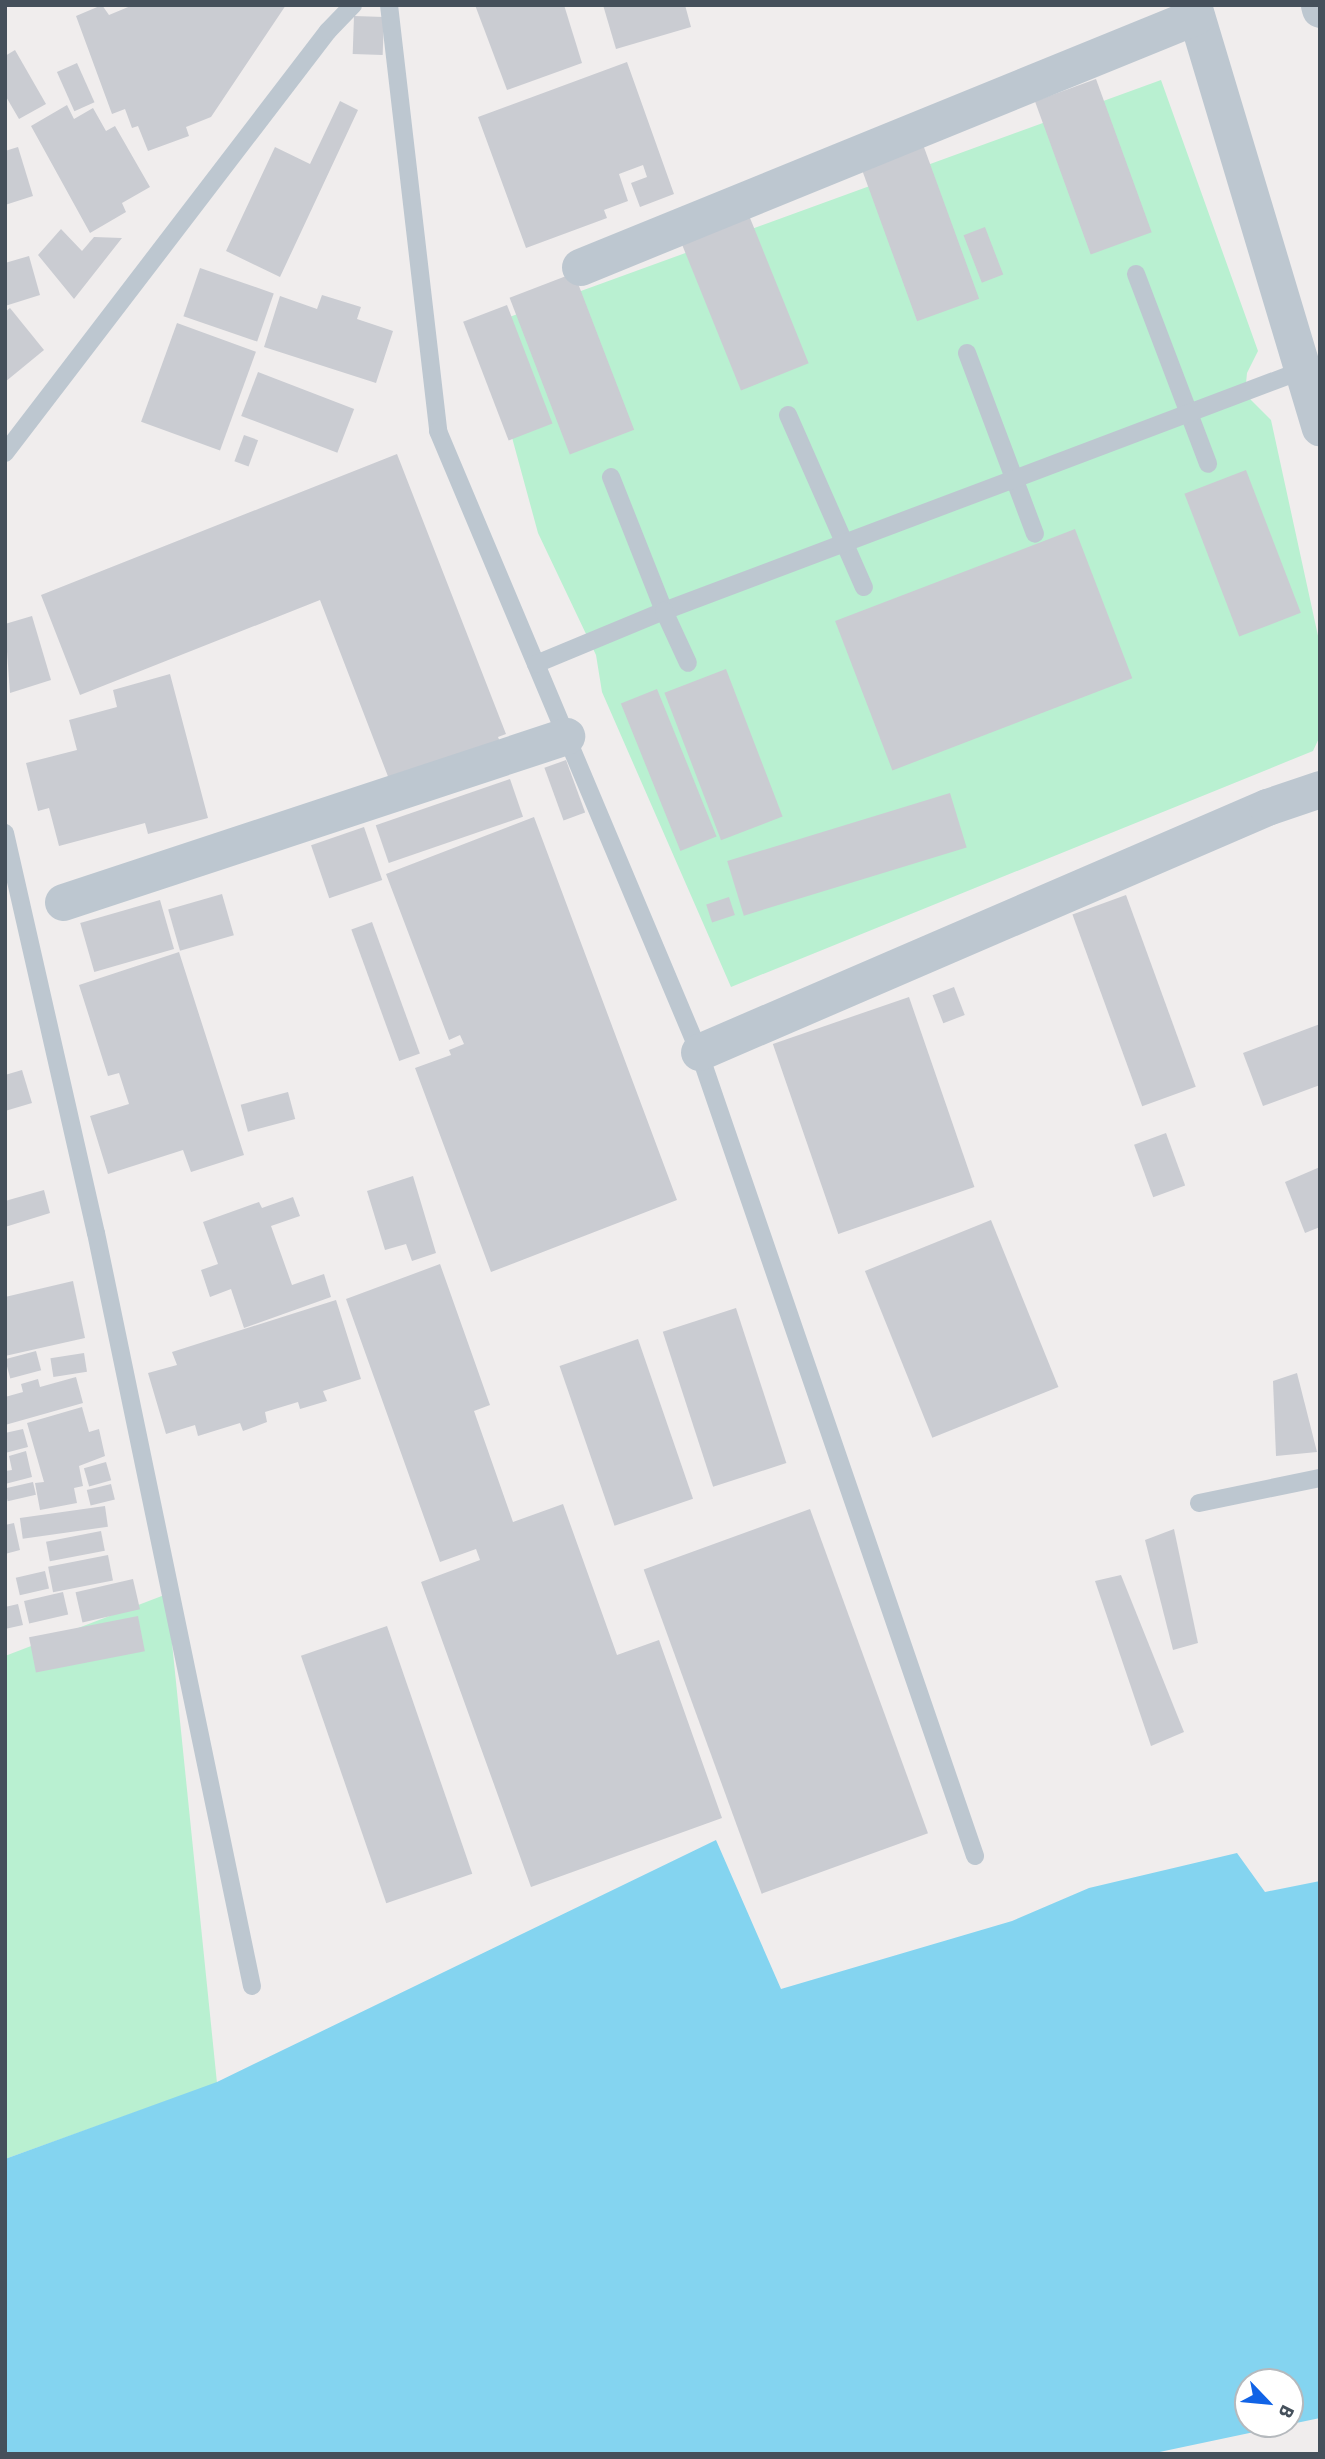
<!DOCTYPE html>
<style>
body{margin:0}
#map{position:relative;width:1325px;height:2459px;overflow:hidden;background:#f0eded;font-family:Signika,sans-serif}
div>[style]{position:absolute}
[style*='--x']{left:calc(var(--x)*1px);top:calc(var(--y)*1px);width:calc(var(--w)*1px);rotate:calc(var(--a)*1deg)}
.green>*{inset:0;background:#b9f0d1}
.water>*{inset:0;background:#84d4f0}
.building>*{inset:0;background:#caccd2;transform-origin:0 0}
.lane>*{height:18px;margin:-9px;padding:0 9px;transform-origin:9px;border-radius:9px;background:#bdc7d0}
.street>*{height:37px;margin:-18.5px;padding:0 18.5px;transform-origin:18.5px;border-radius:18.5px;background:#bdc7d0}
span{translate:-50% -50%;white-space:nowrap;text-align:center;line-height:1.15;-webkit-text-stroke:5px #fff;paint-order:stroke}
.frame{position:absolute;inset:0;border:7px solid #45505b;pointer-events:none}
.north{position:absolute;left:1234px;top:2368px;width:70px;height:70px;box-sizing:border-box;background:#fff;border:2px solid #b5b9bd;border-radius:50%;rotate:116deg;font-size:19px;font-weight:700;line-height:28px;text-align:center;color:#45505b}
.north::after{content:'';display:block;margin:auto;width:24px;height:32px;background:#1163e6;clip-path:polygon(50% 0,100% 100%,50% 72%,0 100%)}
</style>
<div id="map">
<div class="green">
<div style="clip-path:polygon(1161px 80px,1258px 351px,1247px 373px,1245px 394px,1271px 420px,1320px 645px,1320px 736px,1313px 751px,731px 987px,602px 692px,596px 655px,538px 533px,482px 327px)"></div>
<div style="clip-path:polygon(167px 1594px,217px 2083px,5px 2159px,5px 1656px)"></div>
</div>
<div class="water">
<div style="clip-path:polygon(evenodd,716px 1840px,781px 1989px,1012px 1921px,1089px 1888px,1237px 1853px,1265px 1892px,1320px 1881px,1320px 2418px,1150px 2454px,5px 2454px,5px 2159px,217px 2082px,716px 1840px,1248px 2382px,1290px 2382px,1290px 2424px,1248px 2424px,1248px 2382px)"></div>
</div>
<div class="building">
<div style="clip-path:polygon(102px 5px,109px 15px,133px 5px,286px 5px,211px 117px,186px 127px,189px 136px,148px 151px,138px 126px,132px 128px,125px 109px,112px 114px,76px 16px)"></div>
<div style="clip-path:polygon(475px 5px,564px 5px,582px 63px,507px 90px)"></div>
<div style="clip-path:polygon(603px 5px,685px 5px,691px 27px,616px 49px)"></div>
<div style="left:354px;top:16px;width:30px;height:38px;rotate:2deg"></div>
<div style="clip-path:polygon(15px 50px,46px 104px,19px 119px,5px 95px,5px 56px)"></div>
<div style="clip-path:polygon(627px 62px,674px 194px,640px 207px,631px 183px,647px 177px,643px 165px,619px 174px,628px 201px,604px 210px,607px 218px,526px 248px,478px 117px)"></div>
<div style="left:77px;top:63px;width:43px;height:22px;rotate:66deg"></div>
<div style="left:1096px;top:79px;width:163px;height:65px;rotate:70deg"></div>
<div style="clip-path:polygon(340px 101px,358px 110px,280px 277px,226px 251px,275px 147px,310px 164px)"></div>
<div style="clip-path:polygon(67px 105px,74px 119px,93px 108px,106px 131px,115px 126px,150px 187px,122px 203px,126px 212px,90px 233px,31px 126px)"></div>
<div style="left:921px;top:139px;width:170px;height:66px;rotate:70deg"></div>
<div style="clip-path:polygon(18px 147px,33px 196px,5px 205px,5px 151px)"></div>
<div style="left:748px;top:213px;width:162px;height:73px;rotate:68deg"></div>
<div style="left:985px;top:227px;width:51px;height:23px;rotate:69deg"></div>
<div style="clip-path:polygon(61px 229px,82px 251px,94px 237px,122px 238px,74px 299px,38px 255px)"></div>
<div style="clip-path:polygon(29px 256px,40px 295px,5px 306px,5px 263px)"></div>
<div style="left:200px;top:268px;width:78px;height:51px;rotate:19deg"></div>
<div style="left:574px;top:273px;width:168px;height:69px;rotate:69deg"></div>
<div style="clip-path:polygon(322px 295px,361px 307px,357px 319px,393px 331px,376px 383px,264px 347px,280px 296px,317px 309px)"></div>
<div style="left:507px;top:305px;width:127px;height:47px;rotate:69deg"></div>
<div style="clip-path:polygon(10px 308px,44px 350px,5px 382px,5px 312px)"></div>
<div style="left:177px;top:323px;width:84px;height:105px;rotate:20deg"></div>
<div style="left:258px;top:372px;width:103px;height:47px;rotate:21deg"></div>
<div style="left:244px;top:435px;width:15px;height:28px;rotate:20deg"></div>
<div style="clip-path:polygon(397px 454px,506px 734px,498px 737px,504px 752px,389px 779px,320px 600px,80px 695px,41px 595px)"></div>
<div style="left:1246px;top:470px;width:153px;height:66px;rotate:69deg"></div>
<div style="left:1075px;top:529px;width:160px;height:257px;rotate:69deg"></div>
<div style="clip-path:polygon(32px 616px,51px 680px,10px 693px,5px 624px)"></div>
<div style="left:726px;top:669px;width:158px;height:66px;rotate:69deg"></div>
<div style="clip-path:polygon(170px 674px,208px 818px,148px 834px,145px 823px,59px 846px,49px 808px,38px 811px,26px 763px,77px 750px,69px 720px,117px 707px,113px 690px)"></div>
<div style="left:657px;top:689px;width:159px;height:39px;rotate:68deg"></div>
<div style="left:566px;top:760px;width:56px;height:23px;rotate:70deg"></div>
<div style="left:510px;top:779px;width:40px;height:142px;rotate:71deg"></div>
<div style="left:950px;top:793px;width:57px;height:233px;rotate:73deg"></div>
<div style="clip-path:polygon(534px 817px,677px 1200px,491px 1272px,415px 1068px,451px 1055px,449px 1050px,464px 1044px,460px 1035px,449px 1040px,386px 874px)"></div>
<div style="left:364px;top:827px;width:56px;height:56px;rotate:71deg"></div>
<div style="left:222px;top:894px;width:43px;height:56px;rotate:74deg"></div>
<div style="left:1126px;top:895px;width:204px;height:57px;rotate:70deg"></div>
<div style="left:729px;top:897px;width:19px;height:24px;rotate:72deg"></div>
<div style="left:160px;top:900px;width:51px;height:83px;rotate:74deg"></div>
<div style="left:372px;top:922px;width:140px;height:22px;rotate:70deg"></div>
<div style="clip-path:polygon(179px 952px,244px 1155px,191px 1172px,183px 1150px,108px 1174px,90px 1116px,129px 1104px,119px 1073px,108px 1076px,79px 985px)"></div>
<div style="left:954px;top:987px;width:30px;height:23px;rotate:69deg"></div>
<div style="left:909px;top:997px;width:201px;height:144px;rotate:71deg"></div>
<div style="clip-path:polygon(1320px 1024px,1320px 1085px,1263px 1106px,1243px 1053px)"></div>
<div style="clip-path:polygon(22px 1070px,32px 1103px,5px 1111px,5px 1075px)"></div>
<div style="left:288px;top:1092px;width:28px;height:49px;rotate:75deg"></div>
<div style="left:1166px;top:1133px;width:56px;height:34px;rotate:70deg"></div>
<div style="clip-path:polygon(1320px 1167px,1320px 1227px,1305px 1233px,1285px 1182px)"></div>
<div style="clip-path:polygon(413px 1176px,436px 1253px,412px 1261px,406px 1244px,385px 1250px,367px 1191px)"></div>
<div style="clip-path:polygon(44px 1190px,50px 1213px,5px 1227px,5px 1201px)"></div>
<div style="clip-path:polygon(293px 1197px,300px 1216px,271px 1226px,292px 1285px,324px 1274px,331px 1297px,244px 1328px,231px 1289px,210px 1297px,201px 1270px,218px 1264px,203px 1222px,259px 1202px,262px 1208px)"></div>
<div style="left:991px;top:1220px;width:180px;height:136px;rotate:68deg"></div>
<div style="clip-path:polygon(440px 1264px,490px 1405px,474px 1411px,513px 1522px,563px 1504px,617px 1655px,659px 1640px,722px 1818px,531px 1887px,421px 1582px,480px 1560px,476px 1549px,440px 1562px,346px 1299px)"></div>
<div style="clip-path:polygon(73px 1281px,85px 1338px,5px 1356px,5px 1297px)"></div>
<div style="clip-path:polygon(336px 1300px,361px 1379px,323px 1391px,327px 1401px,300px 1409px,298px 1402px,265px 1412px,267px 1422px,243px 1431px,240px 1423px,198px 1436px,195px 1425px,166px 1434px,148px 1373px,177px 1365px,172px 1352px)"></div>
<div style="left:736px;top:1308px;width:163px;height:77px;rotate:72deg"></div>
<div style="left:638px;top:1339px;width:169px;height:83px;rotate:71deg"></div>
<div style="left:36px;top:1351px;width:20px;height:32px;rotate:75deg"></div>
<div style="left:84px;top:1353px;width:19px;height:34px;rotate:81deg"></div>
<div style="clip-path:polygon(1297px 1373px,1317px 1452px,1276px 1456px,1273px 1381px)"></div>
<div style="clip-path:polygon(76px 1377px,83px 1403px,5px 1425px,5px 1397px,23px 1392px,21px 1384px,38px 1379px,40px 1387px)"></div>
<div style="clip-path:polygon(82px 1407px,89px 1432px,99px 1429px,105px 1456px,79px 1466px,83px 1486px,74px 1488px,77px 1503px,40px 1510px,35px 1483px,44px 1482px,27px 1423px)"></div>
<div style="clip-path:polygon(23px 1429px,28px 1447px,5px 1453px,5px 1433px)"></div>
<div style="clip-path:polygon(26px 1451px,32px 1477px,5px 1484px,5px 1471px,12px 1470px,9px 1456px)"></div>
<div style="left:106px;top:1462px;width:19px;height:23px;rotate:74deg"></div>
<div style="left:33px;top:1482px;width:13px;height:29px;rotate:77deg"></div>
<div style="left:111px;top:1484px;width:16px;height:25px;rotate:76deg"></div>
<div style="left:105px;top:1506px;width:21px;height:86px;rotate:82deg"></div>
<div style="left:810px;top:1509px;width:345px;height:177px;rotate:70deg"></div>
<div style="clip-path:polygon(14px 1523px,20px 1550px,5px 1554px,5px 1525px)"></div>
<div style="clip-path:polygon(1174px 1529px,1198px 1643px,1173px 1650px,1145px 1540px)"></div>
<div style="left:101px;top:1531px;width:20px;height:56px;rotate:79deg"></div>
<div style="left:108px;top:1555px;width:26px;height:61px;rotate:79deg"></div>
<div style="left:45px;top:1571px;width:18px;height:30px;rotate:77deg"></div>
<div style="clip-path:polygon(1121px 1575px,1184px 1732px,1151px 1746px,1095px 1581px)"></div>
<div style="left:133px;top:1579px;width:31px;height:59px;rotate:77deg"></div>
<div style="left:63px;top:1592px;width:23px;height:40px;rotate:77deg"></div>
<div style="clip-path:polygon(18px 1604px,23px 1625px,5px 1629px,5px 1607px)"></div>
<div style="left:138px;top:1616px;width:36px;height:111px;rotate:79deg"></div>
<div style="left:387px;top:1626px;width:262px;height:91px;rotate:71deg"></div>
</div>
<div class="lane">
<div style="--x:389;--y:5;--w:429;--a:83.4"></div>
<div style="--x:438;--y:431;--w:674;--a:67.2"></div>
<div style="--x:699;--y:1052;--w:850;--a:71.05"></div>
<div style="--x:1136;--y:274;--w:203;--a:69.2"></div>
<div style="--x:967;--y:353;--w:193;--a:69.4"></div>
<div style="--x:788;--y:415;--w:188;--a:66.2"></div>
<div style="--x:5;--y:453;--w:531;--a:-52.57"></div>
<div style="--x:328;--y:31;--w:36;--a:-46"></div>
<div style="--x:611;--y:477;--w:144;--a:68.4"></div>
<div style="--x:664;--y:611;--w:683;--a:-20.66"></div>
<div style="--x:536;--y:664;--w:139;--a:-22.5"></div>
<div style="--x:664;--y:611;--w:57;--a:65.2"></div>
<div style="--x:5;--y:833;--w:410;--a:77.2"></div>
<div style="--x:96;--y:1233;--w:769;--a:78.3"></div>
<div style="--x:1199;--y:1503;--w:124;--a:-11.7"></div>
</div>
<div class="street">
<div style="--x:1193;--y:5;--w:441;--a:73.3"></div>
<div style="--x:1319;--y:5;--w:4;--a:76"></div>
<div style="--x:580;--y:267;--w:665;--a:-22.17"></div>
<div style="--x:63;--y:902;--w:530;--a:-18.26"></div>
<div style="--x:699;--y:1052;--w:619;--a:-23.33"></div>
<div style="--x:1267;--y:807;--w:56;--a:-18.8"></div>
</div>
<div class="frame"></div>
<div class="north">B</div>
</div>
